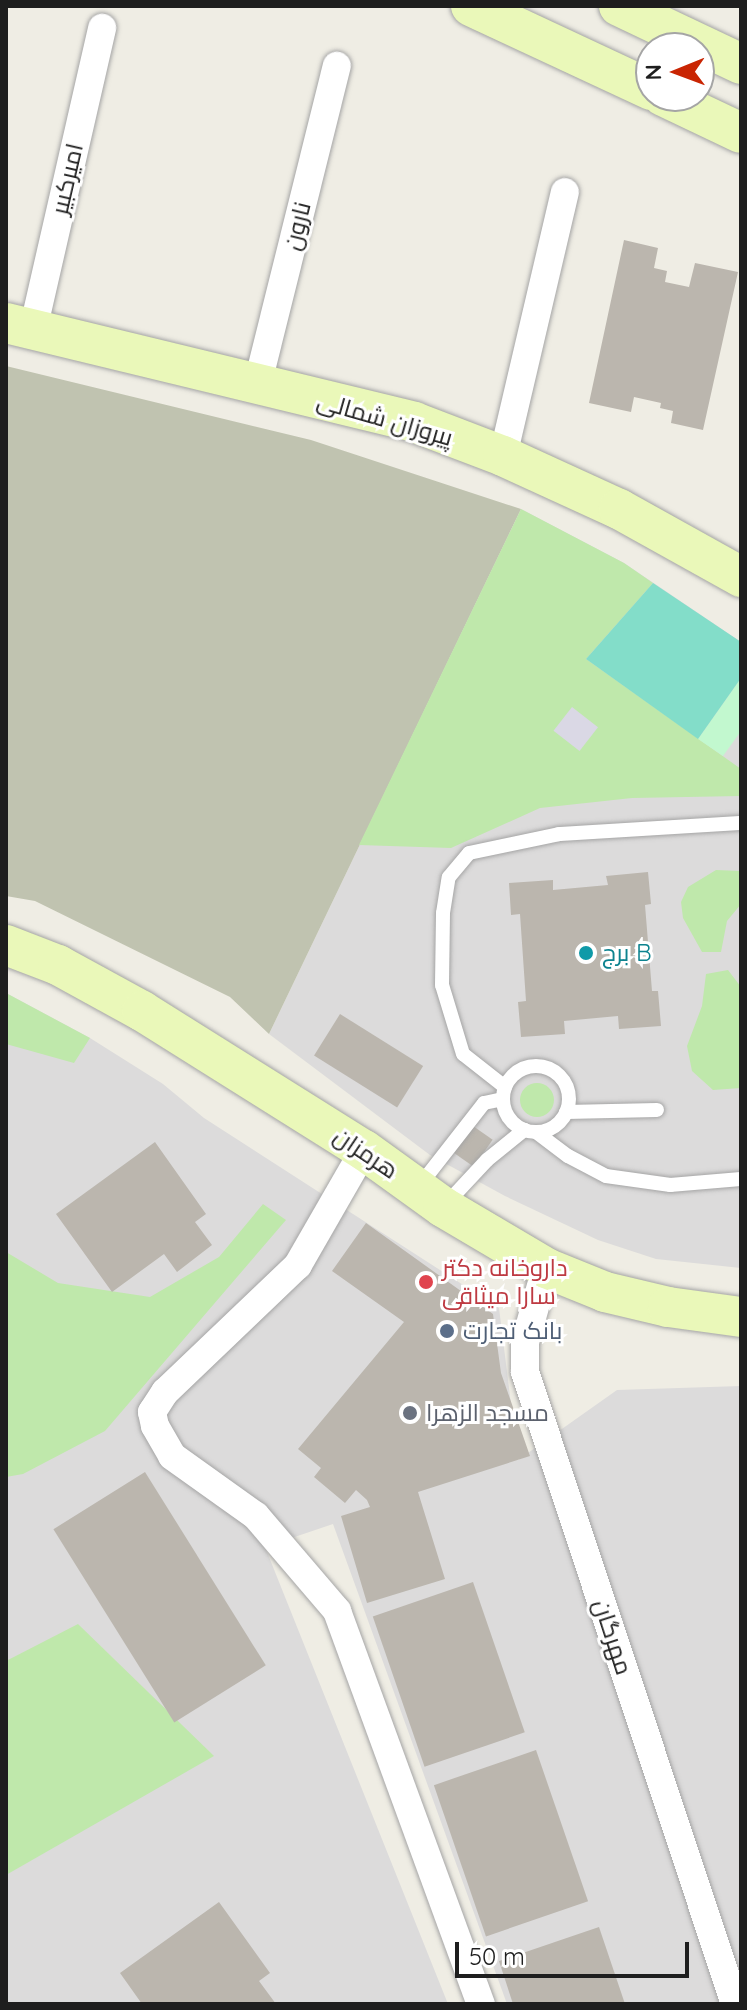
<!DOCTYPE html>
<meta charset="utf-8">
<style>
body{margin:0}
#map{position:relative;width:747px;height:2010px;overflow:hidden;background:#efede4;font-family:Quicksand,Cairo,sans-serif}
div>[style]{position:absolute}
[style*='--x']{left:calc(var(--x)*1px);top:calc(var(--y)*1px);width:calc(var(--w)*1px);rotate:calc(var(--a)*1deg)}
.residential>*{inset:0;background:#dcdbdb}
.construction>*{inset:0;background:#c0c3b0}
.grass>*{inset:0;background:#bfe8ab}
.round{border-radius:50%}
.park>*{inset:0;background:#c2f8cf}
.pitch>*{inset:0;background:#83ddc9}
.plaza>*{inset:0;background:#dad8e5;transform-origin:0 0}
.building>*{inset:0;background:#bbb6ae;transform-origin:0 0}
.roads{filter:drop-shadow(0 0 2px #a5a5a5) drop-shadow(0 0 2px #a5a5a5)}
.lane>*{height:14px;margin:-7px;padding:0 7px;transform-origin:7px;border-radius:7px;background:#fff}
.lane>.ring{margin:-7px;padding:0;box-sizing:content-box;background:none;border:14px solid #fff;border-radius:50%}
.street>*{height:28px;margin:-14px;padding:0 14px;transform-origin:14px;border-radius:14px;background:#fff}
.secondary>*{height:40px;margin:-20px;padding:0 20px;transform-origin:20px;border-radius:20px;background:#eaf8b9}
.dots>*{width:22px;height:22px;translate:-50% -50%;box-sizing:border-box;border:4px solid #fff;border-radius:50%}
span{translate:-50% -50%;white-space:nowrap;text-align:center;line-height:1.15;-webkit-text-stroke:6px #fff;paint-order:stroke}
.street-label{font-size:24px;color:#1e1e1e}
.culture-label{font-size:24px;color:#0d838f}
.left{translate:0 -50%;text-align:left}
.health-label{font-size:24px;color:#be3a42}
.service-label{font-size:24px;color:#4e5e75}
.worship-label{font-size:24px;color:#5b616d}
.frame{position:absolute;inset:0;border:8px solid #1e1e1e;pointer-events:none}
.north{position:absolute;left:635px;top:32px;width:80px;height:80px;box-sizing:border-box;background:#fff;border:2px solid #a5a5a5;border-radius:50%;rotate:269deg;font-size:22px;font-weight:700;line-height:32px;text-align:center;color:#1e1e1e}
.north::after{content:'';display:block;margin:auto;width:28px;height:36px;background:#c92503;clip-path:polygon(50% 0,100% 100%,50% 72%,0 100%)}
.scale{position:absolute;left:455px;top:1942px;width:234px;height:36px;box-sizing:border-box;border:4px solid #1e1e1e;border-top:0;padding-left:10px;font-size:24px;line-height:28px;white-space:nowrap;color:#1e1e1e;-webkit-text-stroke:6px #fff;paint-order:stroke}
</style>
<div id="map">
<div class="residential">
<div style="clip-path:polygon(521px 509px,624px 563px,741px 642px,741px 1268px,656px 1259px,598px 1240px,505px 1196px,430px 1155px,269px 1034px)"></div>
<div style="clip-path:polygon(6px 993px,90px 1038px,163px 1084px,204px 1118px,499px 1308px,518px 1460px,617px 1390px,741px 1386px,741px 2004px,507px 2004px,333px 1524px,265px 1547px,448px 2004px,6px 2004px)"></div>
</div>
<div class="construction">
<div style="clip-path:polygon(6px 366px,311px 440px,521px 509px,269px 1034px,230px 997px,35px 901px,6px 896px)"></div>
</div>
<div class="grass">
<div style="clip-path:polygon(521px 509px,624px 563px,653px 583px,586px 659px,741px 769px,741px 796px,632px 798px,540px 808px,451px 848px,359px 845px)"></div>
<div style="clip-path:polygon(716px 870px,741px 871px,741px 904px,727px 921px,721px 952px,702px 952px,683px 918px,681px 902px,688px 887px)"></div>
<div style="clip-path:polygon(728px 970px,741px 987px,741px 1088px,713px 1090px,692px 1071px,687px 1046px,702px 1006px,706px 974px)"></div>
<div style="clip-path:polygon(6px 993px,90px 1038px,74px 1063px,6px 1044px)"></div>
<div class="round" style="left:520px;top:1083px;width:34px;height:34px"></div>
<div style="clip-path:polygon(263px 1204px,286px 1220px,105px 1431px,23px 1474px,6px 1477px,6px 1252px,58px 1283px,150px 1297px,219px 1257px)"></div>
<div style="clip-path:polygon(78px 1624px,214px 1756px,6px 1875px,6px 1661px)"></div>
</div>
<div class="park">
<div style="clip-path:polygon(741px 678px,741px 731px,723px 756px,698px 739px)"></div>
</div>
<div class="pitch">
<div style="clip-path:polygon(653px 583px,741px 642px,741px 678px,698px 739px,586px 659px)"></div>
</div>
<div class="plaza">
<div style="left:572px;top:707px;width:33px;height:30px;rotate:38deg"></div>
</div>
<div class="building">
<div style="clip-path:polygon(624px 240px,658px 248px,654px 268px,667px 271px,665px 282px,689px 287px,695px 263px,738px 272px,703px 430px,671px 423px,673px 411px,660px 408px,661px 403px,634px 397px,631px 412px,589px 403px)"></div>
<div style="clip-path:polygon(648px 872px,651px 904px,645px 905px,652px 991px,658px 991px,661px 1026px,619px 1029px,618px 1016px,564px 1021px,565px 1034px,521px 1037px,518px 1002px,526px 1001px,520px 914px,511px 915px,509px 883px,553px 880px,553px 890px,608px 885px,606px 876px)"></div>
<div style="left:340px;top:1014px;width:98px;height:49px;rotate:32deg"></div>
<div style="left:473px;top:1126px;width:24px;height:33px;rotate:35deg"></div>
<div style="clip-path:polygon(155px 1142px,206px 1214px,195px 1222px,212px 1245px,177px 1272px,164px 1254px,112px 1292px,56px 1214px)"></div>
<div style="clip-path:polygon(366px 1223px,493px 1314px,501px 1373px,530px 1456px,418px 1492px,445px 1579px,367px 1603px,341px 1516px,370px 1507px,367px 1500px,356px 1490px,345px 1503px,314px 1477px,321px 1468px,298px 1449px,404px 1322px,332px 1271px)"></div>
<div style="left:145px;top:1472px;width:228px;height:108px;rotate:58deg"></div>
<div style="left:473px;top:1582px;width:159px;height:106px;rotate:71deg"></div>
<div style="left:536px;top:1750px;width:160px;height:108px;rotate:71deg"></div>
<div style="clip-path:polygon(219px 1902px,270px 1973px,259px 1981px,276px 2004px,142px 2004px,120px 1973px)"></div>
<div style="clip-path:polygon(599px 1927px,625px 2004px,513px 2004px,499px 1961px)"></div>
</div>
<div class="roads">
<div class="lane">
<div class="ring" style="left:503px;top:1066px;width:52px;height:52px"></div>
<div style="--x:505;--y:1087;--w:53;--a:-141.8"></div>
<div style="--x:463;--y:1054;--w:72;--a:-106.9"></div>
<div style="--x:442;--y:985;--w:72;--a:-89.2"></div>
<div style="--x:443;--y:913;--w:36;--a:-81"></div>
<div style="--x:449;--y:877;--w:31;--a:-50"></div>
<div style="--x:469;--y:853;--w:92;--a:-11.9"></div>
<div style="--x:559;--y:834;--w:182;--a:-3.5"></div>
<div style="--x:566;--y:1112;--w:91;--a:-1.3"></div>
<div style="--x:536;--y:1132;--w:40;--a:37"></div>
<div style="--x:568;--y:1156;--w:43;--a:27.8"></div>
<div style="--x:606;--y:1176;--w:65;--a:8"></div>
<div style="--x:670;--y:1185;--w:71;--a:-4.8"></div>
<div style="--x:420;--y:1185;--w:104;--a:-52"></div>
<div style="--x:484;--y:1103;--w:19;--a:-12"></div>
<div style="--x:446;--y:1204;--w:60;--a:-47"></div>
<div style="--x:487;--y:1160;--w:48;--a:-39"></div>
</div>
<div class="street">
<div style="--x:33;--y:330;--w:310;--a:-77.1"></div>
<div style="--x:257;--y:386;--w:330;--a:-76"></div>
<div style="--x:503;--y:456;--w:271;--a:-76.8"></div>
<div style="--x:364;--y:1150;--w:133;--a:119.9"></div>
<div style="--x:298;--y:1265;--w:184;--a:136.3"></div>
<div style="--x:165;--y:1392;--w:24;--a:123"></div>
<div style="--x:152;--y:1412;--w:14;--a:78"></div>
<div style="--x:155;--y:1426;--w:34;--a:60"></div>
<div style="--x:172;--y:1456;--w:103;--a:35.5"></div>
<div style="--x:256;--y:1516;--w:125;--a:49.5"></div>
<div style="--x:337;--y:1611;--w:419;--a:69.9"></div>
<div style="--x:546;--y:1268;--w:77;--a:105.8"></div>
<div style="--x:525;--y:1342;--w:30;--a:90"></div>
<div style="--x:525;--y:1372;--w:666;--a:71.62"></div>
</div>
<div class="secondary">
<div style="--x:471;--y:6;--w:199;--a:25"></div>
<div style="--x:619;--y:6;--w:135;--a:25.4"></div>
<div style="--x:663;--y:96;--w:86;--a:25.4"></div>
<div style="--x:6;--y:323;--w:420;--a:13.6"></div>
<div style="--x:414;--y:422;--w:95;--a:20.9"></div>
<div style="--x:503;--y:456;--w:128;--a:24.6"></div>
<div style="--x:619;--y:509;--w:140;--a:29.1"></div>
<div style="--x:6;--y:945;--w:56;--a:21"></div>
<div style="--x:58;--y:965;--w:96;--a:28.7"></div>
<div style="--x:142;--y:1011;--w:262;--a:32.1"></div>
<div style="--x:364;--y:1150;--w:97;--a:35.8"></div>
<div style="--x:443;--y:1207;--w:120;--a:30.6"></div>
<div style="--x:546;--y:1268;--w:64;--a:22.1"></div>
<div style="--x:605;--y:1292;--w:65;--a:13.4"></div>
<div style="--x:668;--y:1307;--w:74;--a:7.8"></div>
</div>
</div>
<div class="dots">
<div style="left:586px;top:953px;background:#0f9aa8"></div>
<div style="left:426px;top:1282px;background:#e0444e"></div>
<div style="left:447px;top:1331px;background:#5c6f8a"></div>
<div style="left:410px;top:1413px;background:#6b7280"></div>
</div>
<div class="street-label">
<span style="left:67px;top:179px;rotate:-77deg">امیرکبیر</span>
<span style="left:297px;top:226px;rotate:-76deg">نارون</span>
<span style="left:385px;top:419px;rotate:16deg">پیروزان شمالی</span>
<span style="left:366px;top:1153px;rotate:34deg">هرمزان</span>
<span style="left:613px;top:1637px;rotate:72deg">مهرگان</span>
</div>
<div class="culture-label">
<span class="left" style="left:602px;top:953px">برج B</span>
</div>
<div class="health-label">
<span class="left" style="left:442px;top:1282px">داروخانه دکتر<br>سارا میثاقی</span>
</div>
<div class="service-label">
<span class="left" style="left:463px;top:1331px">بانک تجارت</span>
</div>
<div class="worship-label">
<span class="left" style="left:426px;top:1413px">مسجد الزهرا</span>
</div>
<div class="frame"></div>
<div class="north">N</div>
<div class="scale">50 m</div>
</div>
